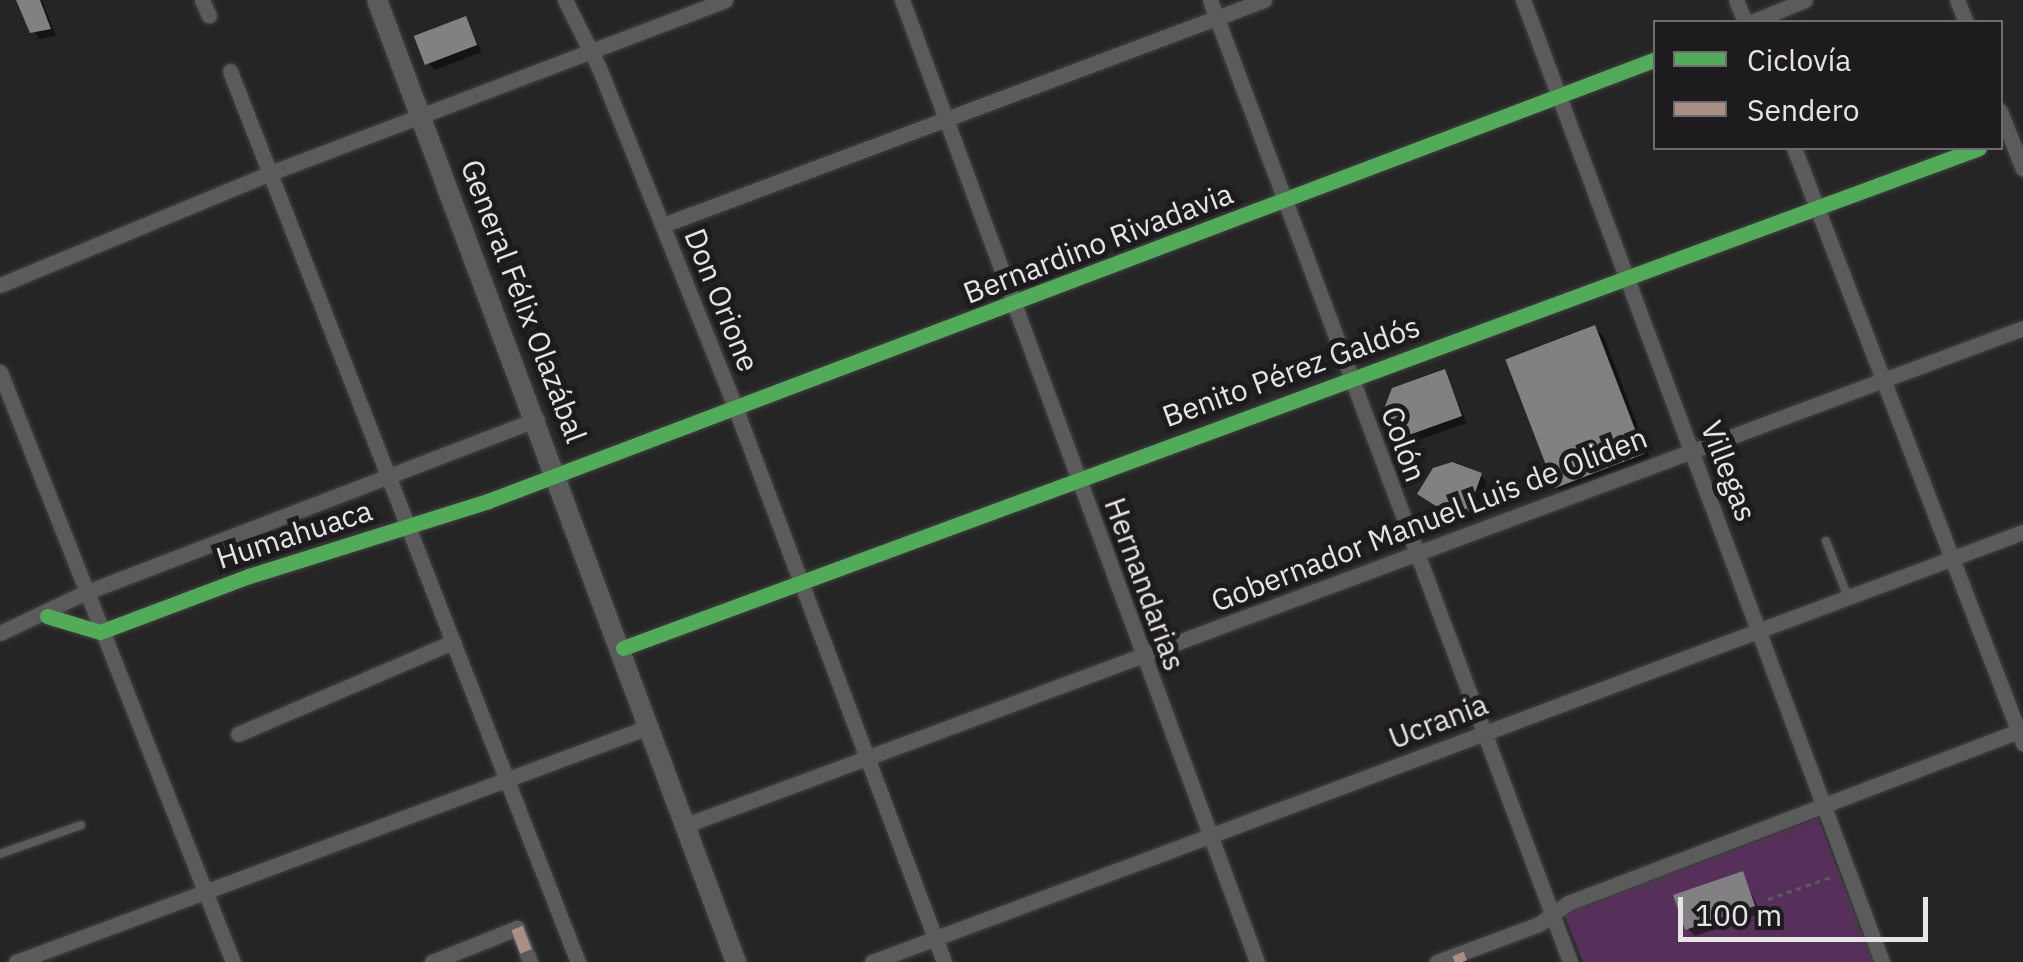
<!DOCTYPE html>
<meta charset="utf-8">
<style>
body{margin:0}
#map{position:relative;width:2023px;height:962px;overflow:hidden;background:#262526;font-family:"IBM Plex Sans",sans-serif}
div>[style]{position:absolute}
[style*='--x']{left:calc(var(--x)*1px);top:calc(var(--y)*1px);width:calc(var(--w)*1px);rotate:calc(var(--a)*1deg)}
.green>*{inset:0;background:#56305a}
.shadow>*{inset:0;background:#0007}
.building>*{inset:0;background:#828082;transform-origin:0 0}
.path>*{height:2.5px;margin-top:-1.25px;transform-origin:0;background:repeating-linear-gradient(90deg,#5c5b5d 0 5px,transparent 0 10px)}
.roads{filter:drop-shadow(0 0 2px #424242) drop-shadow(0 0 2px #424242)}
.service>*{height:8px;margin:-4px;padding:0 4px;transform-origin:4px;border-radius:4px;background:#5c5b5c}
.minor>*{height:15px;margin:-7.5px;padding:0 7.5px;transform-origin:7.5px;border-radius:7.5px;background:#5c5b5c}
.tertiary>*{height:20px;margin:-10px;padding:0 10px;transform-origin:10px;border-radius:10px;background:#5c5b5c}
.quiet>*{height:12px;margin-top:-6px;transform-origin:0;background:repeating-linear-gradient(90deg,#ac8f84 0 25px,transparent 0 37px)}
.cycleway>*{height:15px;margin:-7.5px;padding:0 7.5px;transform-origin:7.5px;border-radius:7.5px;background:#51ab58}
span{translate:-50% -50%;white-space:nowrap;text-align:center;line-height:1.15;-webkit-text-stroke:10px #1e1b1e;paint-order:stroke}
.street-label{font-size:30px;color:#e6e4e6}
.legend{position:absolute;left:1653px;top:20px;width:350px;height:130px;box-sizing:border-box;background:#1e1b1e;border:2px solid #6e6b6e;margin:0;padding:12px 18px;list-style:none;font-size:30px;color:#e6e4e6}
.legend li{display:flex;align-items:center;gap:20px;height:50px}
.legend b{width:50px;border:2px solid #6e6b6e}
.scale{position:absolute;left:1678px;top:897px;width:250px;height:45px;box-sizing:border-box;border:5px solid #e6e4e6;border-top:0;padding-left:12px;font-size:30px;line-height:35px;white-space:nowrap;color:#e6e4e6;-webkit-text-stroke:8px #1e1b1e;paint-order:stroke}
</style>
<div id="map">
<div class="green">
<div style="clip-path:polygon(1818px 818px,1873px 962px,1583px 962px,1564px 914px)"></div>
</div>
<div class="shadow">
<div style="clip-path:polygon(19px 0,42px 0,56px 36px,39px 39px)"></div>
<div style="clip-path:polygon(465px 19px,482px 52px,435px 70px,428px 63px)"></div>
<div style="clip-path:polygon(1595px 328px,1604px 337px,1652px 463px,1566px 496px,1556px 487px)"></div>
<div style="clip-path:polygon(1444px 372px,1467px 423px,1404px 445px,1397px 438px)"></div>
<div style="clip-path:polygon(1481px 476px,1487px 482px,1474px 519px,1464px 523px,1420px 494px)"></div>
<div style="clip-path:polygon(1742px 874px,1761px 913px,1695px 936px,1688px 929px)"></div>
</div>
<div class="building">
<div style="clip-path:polygon(16px 0,40px 0,51px 29px,30px 33px)"></div>
<div style="left:466px;top:16px;width:31px;height:56px;rotate:69deg"></div>
<div style="left:1595px;top:325px;width:138px;height:96px;rotate:69deg"></div>
<div style="clip-path:polygon(1445px 369px,1462px 416px,1395px 440px,1384px 409px,1392px 388px)"></div>
<div style="clip-path:polygon(1452px 462px,1482px 473px,1468px 513px,1455px 518px,1417px 494px,1433px 468px)"></div>
<div style="left:1743px;top:871px;width:37px;height:74px;rotate:71deg"></div>
</div>
<div class="path">
<div style="--x:1768;--y:899;--w:67;--a:-19.2"></div>
</div>
<div class="roads">
<div class="service">
<div style="--x:1826;--y:541;--w:60;--a:68.6"></div>
<div style="--x:0;--y:854;--w:86;--a:-19.7"></div>
</div>
<div class="minor">
<div style="--x:202;--y:0;--w:17;--a:66"></div>
<div style="--x:565;--y:0;--w:76;--a:63.4"></div>
<div style="--x:599;--y:68;--w:365;--a:68.1"></div>
<div style="--x:735;--y:407;--w:593;--a:69.36"></div>
<div style="--x:902;--y:0;--w:1025;--a:69.74"></div>
<div style="--x:1210;--y:0;--w:1027;--a:69.48"></div>
<div style="--x:1523;--y:0;--w:1027;--a:69.54"></div>
<div style="--x:1736;--y:0;--w:24;--a:68"></div>
<div style="--x:1957;--y:0;--w:24;--a:68"></div>
<div style="--x:1752;--y:22;--w:57;--a:-22.5"></div>
<div style="--x:230;--y:71;--w:957;--a:68.67"></div>
<div style="--x:2000;--y:111;--w:62;--a:68.4"></div>
<div style="--x:1794;--y:148;--w:638;--a:68.95"></div>
<div style="--x:663;--y:225;--w:642;--a:-20.52"></div>
<div style="--x:0;--y:285;--w:292;--a:-22.5"></div>
<div style="--x:270;--y:173;--w:487;--a:-20.8"></div>
<div style="--x:0;--y:372;--w:634;--a:68.45"></div>
<div style="--x:47;--y:616;--w:55;--a:16.8"></div>
<div style="--x:100;--y:632;--w:159;--a:-20.6"></div>
<div style="--x:249;--y:576;--w:250;--a:-17.4"></div>
<div style="--x:488;--y:501;--w:1249;--a:-20.73"></div>
<div style="--x:0;--y:633;--w:93;--a:-25.5"></div>
<div style="--x:84;--y:593;--w:485;--a:-21"></div>
<div style="--x:623;--y:648;--w:1445;--a:-20.24"></div>
<div style="--x:238;--y:734;--w:234;--a:-23.2"></div>
<div style="--x:686;--y:825;--w:1426;--a:-20.39"></div>
<div style="--x:16;--y:962;--w:677;--a:-20.39"></div>
<div style="--x:432;--y:962;--w:92;--a:-21.8"></div>
<div style="--x:517;--y:928;--w:36;--a:69"></div>
<div style="--x:872;--y:962;--w:1229;--a:-20.49"></div>
<div style="--x:1437;--y:962;--w:109;--a:-20.4"></div>
<div style="--x:1539;--y:924;--w:36;--a:-36"></div>
<div style="--x:1568;--y:903;--w:487;--a:-20.9"></div>
</div>
<div class="tertiary">
<div style="--x:377;--y:0;--w:1027;--a:69.54"></div>
</div>
</div>
<div class="quiet">
<div style="--x:517;--y:928;--w:36;--a:69"></div>
<div style="--x:1458;--y:954;--w:9;--a:69"></div>
</div>
<div class="cycleway">
<div style="--x:47;--y:616;--w:55;--a:16.8"></div>
<div style="--x:100;--y:632;--w:159;--a:-20.6"></div>
<div style="--x:249;--y:576;--w:250;--a:-17.4"></div>
<div style="--x:488;--y:501;--w:1249;--a:-20.73"></div>
<div style="--x:623;--y:648;--w:1445;--a:-20.24"></div>
</div>
<div class="street-label">
<span style="left:1098px;top:243px;rotate:-21deg">Bernardino Rivadavia</span>
<span style="left:722px;top:300px;rotate:68deg">Don Orione</span>
<span style="left:524px;top:301px;rotate:69deg">General Félix Olazábal</span>
<span style="left:1291px;top:371px;rotate:-20deg">Benito Pérez Galdós</span>
<span style="left:1404px;top:444px;rotate:70deg">Colón</span>
<span style="left:1729px;top:471px;rotate:69deg">Villegas</span>
<span style="left:1429px;top:519px;rotate:-21deg">Gobernador Manuel Luis de Oliden</span>
<span style="left:294px;top:534px;rotate:-18deg">Humahuaca</span>
<span style="left:1145px;top:584px;rotate:70deg">Hernandarias</span>
<span style="left:1438px;top:721px;rotate:-21deg">Ucrania</span>
</div>
<ul class="legend">
<li><b style="height:12px;background:#51ab58"></b>Ciclovía</li>
<li><b style="height:12px;background:#ac8f84"></b>Sendero</li>
</ul>
<div class="scale">100 m</div>
</div>
